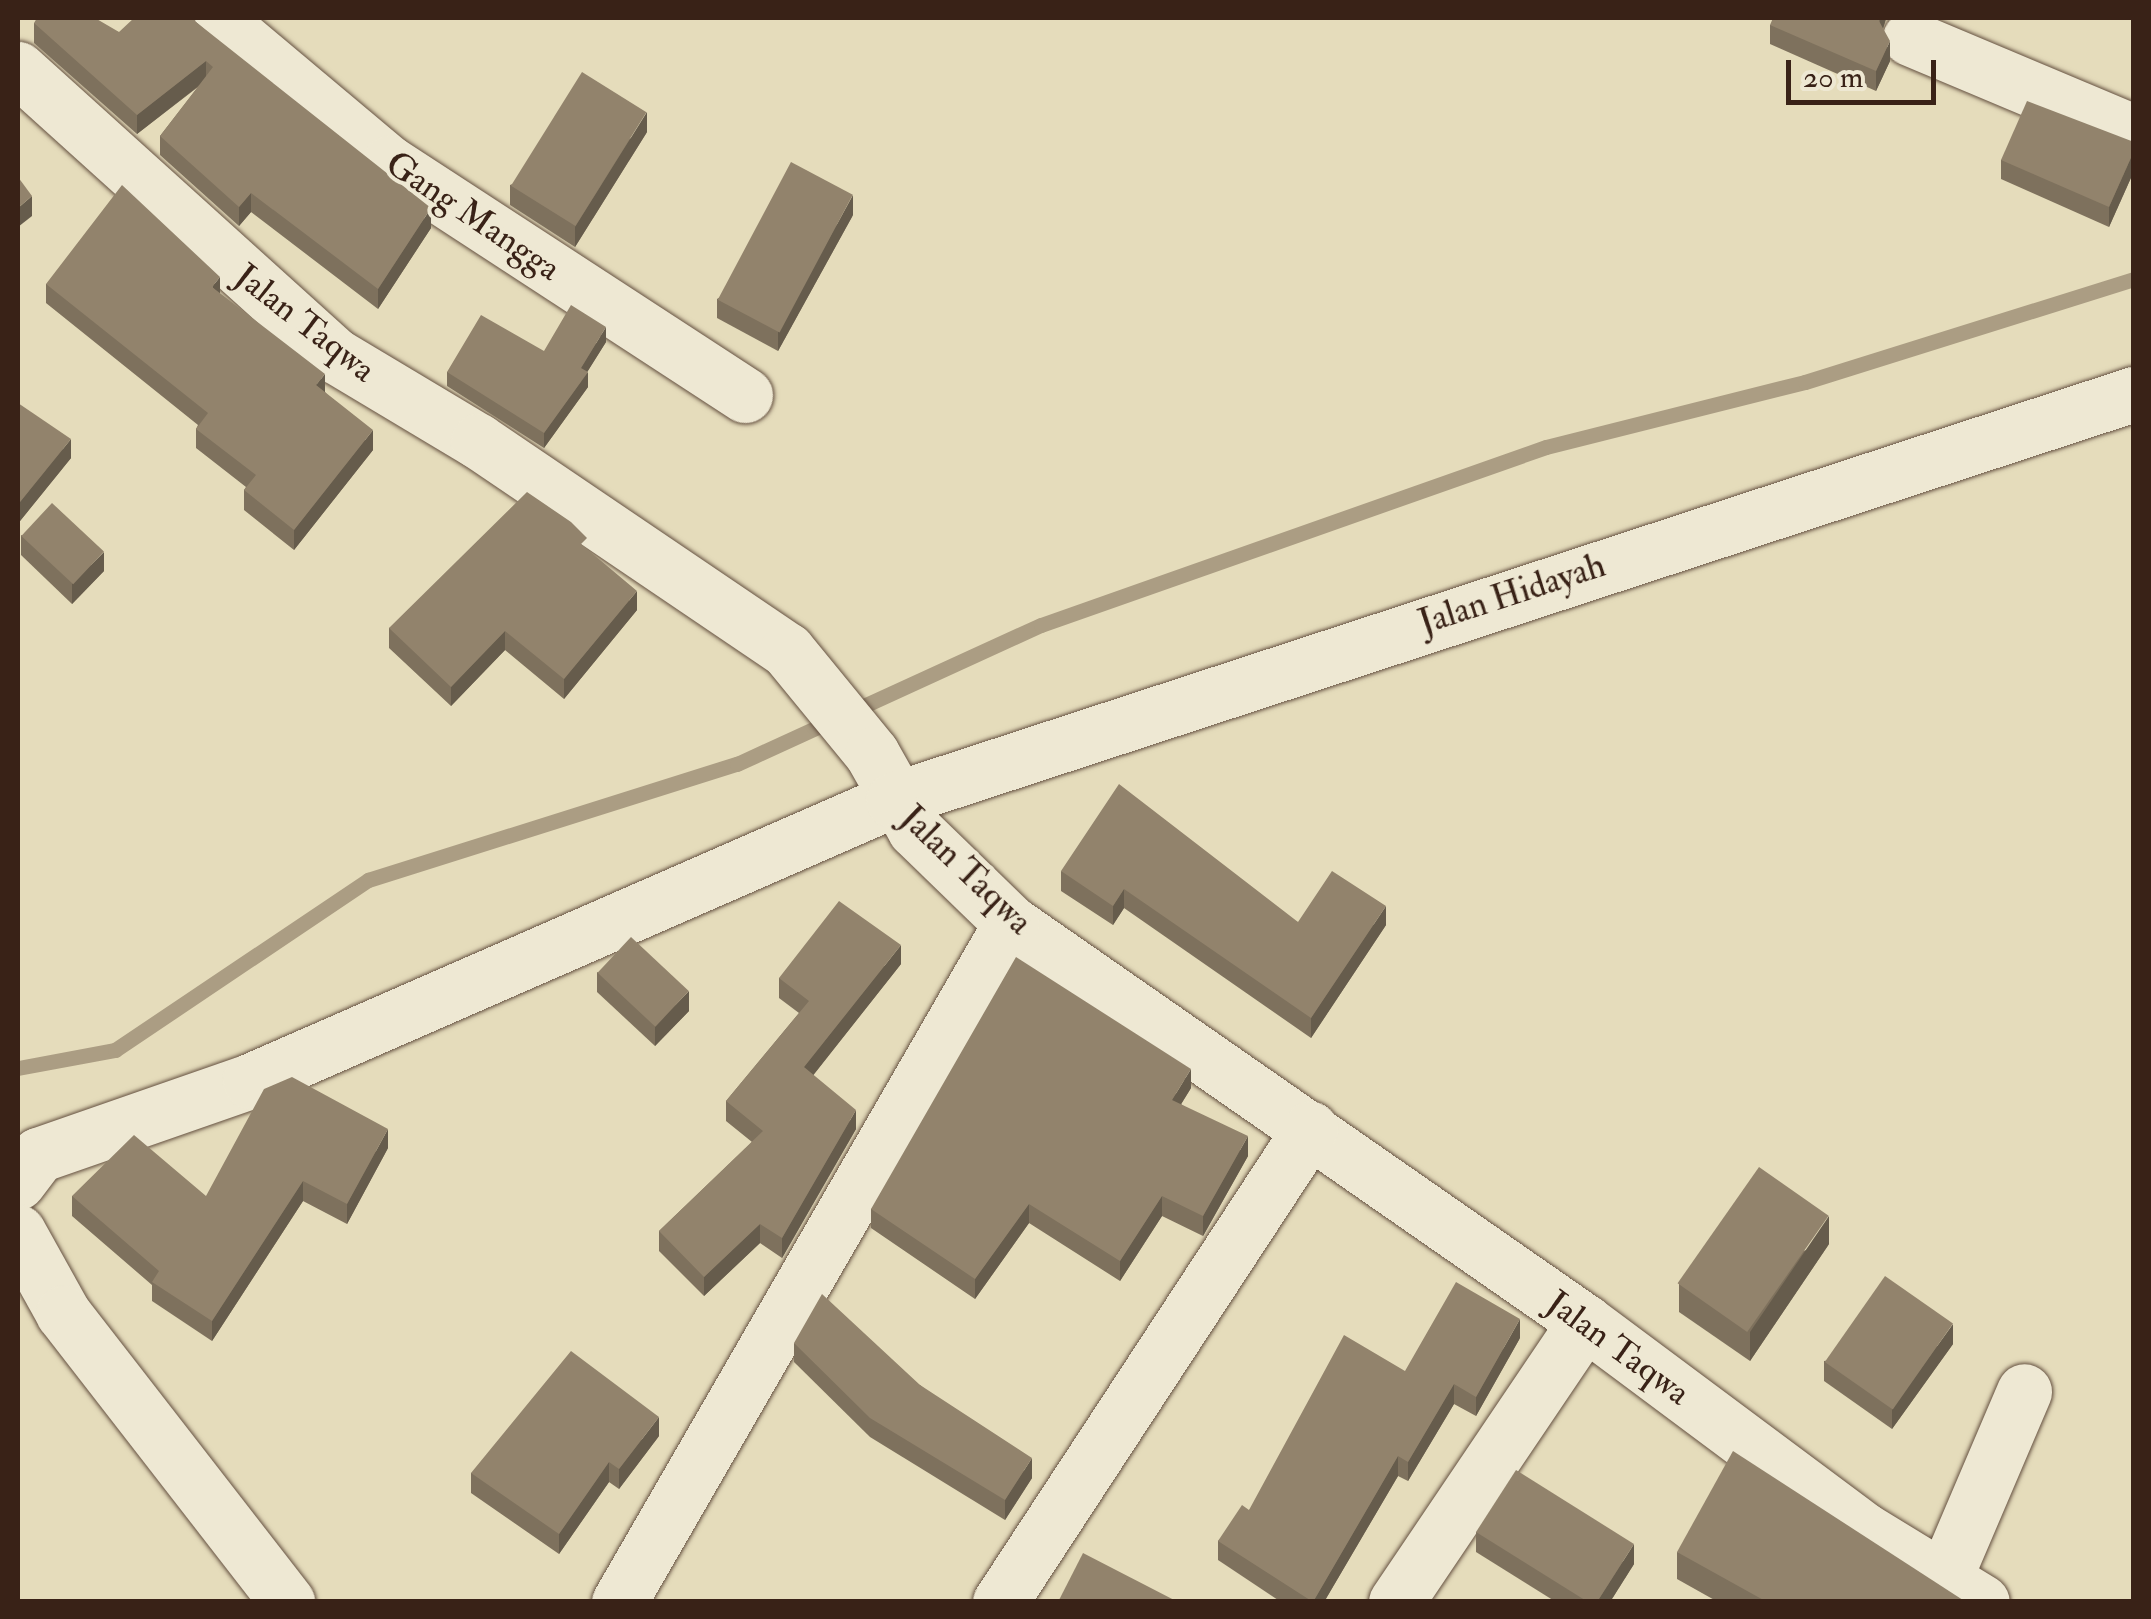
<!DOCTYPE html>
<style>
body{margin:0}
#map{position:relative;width:2151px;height:1619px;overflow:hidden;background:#e5dcbb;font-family:"IM FELL Double Pica",serif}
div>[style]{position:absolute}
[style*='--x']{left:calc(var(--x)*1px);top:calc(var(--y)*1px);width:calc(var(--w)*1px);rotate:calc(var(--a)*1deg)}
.stream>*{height:15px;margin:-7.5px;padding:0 7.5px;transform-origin:7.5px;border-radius:7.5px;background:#ab9d83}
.roads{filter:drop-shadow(0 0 2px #645040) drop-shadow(0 0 2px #645040)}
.minor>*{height:55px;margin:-27.5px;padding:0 27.5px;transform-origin:27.5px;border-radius:27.5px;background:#eee8d3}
.wall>*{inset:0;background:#7e715d}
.shaded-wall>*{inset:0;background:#665c4c}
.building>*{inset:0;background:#92836c;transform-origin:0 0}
span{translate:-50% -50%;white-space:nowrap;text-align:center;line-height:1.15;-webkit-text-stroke:8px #eee8d3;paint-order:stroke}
.street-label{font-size:35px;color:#392217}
.frame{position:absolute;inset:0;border:20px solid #392217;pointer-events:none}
.scale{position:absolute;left:1786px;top:60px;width:150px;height:45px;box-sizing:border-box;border:5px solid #392217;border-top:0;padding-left:12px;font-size:30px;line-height:35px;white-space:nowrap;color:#392217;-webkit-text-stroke:8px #eee8d3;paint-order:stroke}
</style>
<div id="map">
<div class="stream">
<div style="--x:18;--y:1068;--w:99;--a:-10.5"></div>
<div style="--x:115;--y:1050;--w:305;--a:-33.9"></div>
<div style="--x:368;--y:880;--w:387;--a:-17.5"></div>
<div style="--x:737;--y:764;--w:334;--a:-24.6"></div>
<div style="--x:1041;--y:625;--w:535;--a:-19.42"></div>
<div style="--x:1546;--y:447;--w:267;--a:-14.1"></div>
<div style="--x:1805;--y:382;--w:345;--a:-17.4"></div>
</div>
<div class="roads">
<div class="minor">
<div style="--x:216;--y:18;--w:226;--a:40"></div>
<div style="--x:389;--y:163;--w:425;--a:33.1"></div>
<div style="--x:1910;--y:38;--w:243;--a:22.8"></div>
<div style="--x:18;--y:69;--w:428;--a:42.1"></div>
<div style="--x:336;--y:356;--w:165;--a:30.9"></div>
<div style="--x:478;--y:441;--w:373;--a:34.1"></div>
<div style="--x:787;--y:650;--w:134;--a:50.7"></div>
<div style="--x:872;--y:754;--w:87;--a:60.5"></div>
<div style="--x:915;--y:830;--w:134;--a:44.1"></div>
<div style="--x:1011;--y:923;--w:699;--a:34.8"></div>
<div style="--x:1585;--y:1322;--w:348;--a:36.7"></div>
<div style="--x:1864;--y:1530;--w:138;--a:31.4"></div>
<div style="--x:18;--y:1182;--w:34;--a:-53"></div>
<div style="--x:38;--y:1155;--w:225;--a:-19.2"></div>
<div style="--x:250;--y:1081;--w:702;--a:-23.61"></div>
<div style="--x:893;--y:800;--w:1306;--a:-18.12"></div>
<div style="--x:18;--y:1232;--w:93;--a:60.9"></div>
<div style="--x:63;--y:1313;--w:366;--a:52.2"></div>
<div style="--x:1944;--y:1579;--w:204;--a:-66.9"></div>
<div style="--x:619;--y:1602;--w:784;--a:-60"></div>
<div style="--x:1000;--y:1602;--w:566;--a:-56.76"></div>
<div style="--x:1396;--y:1602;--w:338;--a:-56"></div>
</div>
</div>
<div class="wall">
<div style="clip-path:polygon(1886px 18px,1883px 29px,1890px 61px,1876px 91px,1770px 44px,1770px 25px)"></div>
<div style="clip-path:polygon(196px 22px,431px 228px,378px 309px,251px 212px,239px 226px,160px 155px,160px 136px,198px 87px,137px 134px,34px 43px,34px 23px,119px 32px)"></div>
<div style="clip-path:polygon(647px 132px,575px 247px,510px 205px,510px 185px)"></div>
<div style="clip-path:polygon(2134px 142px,2134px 171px,2109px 227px,2001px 179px,2001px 160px)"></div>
<div style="clip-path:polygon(853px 215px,778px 351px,717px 318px,717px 299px)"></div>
<div style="clip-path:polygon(46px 284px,220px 294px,325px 392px,373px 450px,294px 550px,244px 510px,244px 490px,246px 487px,196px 448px,196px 429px,198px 425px,46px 303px)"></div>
<div style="clip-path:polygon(606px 342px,587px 372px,588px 387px,544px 448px,447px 386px,447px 372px,544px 351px)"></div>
<div style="clip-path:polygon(18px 403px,71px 458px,20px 521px,18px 519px)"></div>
<div style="clip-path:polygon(21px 535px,104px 571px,72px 604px,21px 555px)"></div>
<div style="clip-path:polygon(587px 549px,637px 610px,564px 699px,505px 650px,451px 706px,389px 648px,389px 628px)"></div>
<div style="clip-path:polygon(1061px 871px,1298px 922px,1386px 925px,1311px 1038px,1124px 908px,1113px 925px,1061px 891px)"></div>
<div style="clip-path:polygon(901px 964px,813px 1075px,856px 1129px,782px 1258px,760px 1243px,704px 1296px,659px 1251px,659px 1231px,752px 1142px,726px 1121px,726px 1101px,799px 1013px,779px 998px,779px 978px)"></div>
<div style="clip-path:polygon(597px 972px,689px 1011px,655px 1046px,597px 992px)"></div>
<div style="clip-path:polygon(1191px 1088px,1181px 1104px,1248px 1156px,1203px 1236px,1162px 1216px,1120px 1281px,1029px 1223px,975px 1299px,871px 1228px,871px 1209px)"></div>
<div style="clip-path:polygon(388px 1148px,347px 1224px,303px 1201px,212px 1341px,152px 1301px,152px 1285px,72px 1216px,72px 1196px,206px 1196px)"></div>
<div style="clip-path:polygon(1829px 1244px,1750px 1361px,1679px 1312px,1679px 1284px)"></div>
<div style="clip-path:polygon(1520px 1338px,1476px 1416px,1454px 1404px,1408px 1481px,1398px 1476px,1324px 1602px,1281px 1602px,1218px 1560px,1218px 1541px,1249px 1510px)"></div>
<div style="clip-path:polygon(794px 1343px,920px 1385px,1032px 1478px,1005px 1520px,870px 1437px,794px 1362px)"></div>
<div style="clip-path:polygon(1953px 1344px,1892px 1429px,1824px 1381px,1824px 1361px)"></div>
<div style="clip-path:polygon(659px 1436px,619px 1489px,609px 1482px,559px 1554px,471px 1493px,471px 1473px)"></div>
<div style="clip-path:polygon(1476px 1532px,1634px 1564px,1610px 1602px,1556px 1602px,1476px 1552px)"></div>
<div style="clip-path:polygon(1677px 1552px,1966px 1602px,1718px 1602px,1677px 1579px)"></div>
</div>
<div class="shaded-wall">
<div style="clip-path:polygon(1880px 18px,1886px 18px,1886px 19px,1879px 41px)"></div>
<div style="clip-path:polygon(1890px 41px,1890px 61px,1876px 91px,1876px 71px)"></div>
<div style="clip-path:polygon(206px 61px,206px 80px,137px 134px,137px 115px)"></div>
<div style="clip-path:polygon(647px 112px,647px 132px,575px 247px,575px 227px)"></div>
<div style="clip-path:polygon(2134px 151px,2134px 171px,2109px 227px,2109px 207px)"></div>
<div style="clip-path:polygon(251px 193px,251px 212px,239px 226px,239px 207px)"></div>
<div style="clip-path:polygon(853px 195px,853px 215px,778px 351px,778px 332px)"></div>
<div style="clip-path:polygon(32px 196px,32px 216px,18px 227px,18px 208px)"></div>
<div style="clip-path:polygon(431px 208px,431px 228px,378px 309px,378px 289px)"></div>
<div style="clip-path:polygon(220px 277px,220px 297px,212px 287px)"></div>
<div style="clip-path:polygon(606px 327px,606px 342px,581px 382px,581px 368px)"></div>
<div style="clip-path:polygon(588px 372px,588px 387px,544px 448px,544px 433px)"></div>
<div style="clip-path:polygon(325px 374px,325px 393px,316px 385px)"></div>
<div style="clip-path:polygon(373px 430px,373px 450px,294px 550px,294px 530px)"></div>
<div style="clip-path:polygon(71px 439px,71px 458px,20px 521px,20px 502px)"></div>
<div style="clip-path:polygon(104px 552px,104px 571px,72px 604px,72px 584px)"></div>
<div style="clip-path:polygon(637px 591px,637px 610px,564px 699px,564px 679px)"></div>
<div style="clip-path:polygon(505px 631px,505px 650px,451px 706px,451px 687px)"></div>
<div style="clip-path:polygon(1124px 889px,1124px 908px,1113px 925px,1113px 906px)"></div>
<div style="clip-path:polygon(1386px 906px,1386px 925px,1311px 1038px,1311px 1018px)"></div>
<div style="clip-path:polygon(901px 945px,901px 964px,804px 1087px,804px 1067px)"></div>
<div style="clip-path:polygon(689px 991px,689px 1011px,655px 1046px,655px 1026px)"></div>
<div style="clip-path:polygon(1191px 1069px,1191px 1088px,1172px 1119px,1172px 1100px)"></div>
<div style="clip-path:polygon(856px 1110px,856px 1129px,782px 1258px,782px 1238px)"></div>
<div style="clip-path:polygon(388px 1129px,388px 1148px,347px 1224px,347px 1204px)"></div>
<div style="clip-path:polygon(1248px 1136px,1248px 1156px,1203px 1236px,1203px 1216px)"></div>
<div style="clip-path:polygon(303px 1181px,303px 1201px,212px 1341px,212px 1321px)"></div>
<div style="clip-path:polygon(1162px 1196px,1162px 1216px,1120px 1281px,1120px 1261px)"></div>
<div style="clip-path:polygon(1029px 1204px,1029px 1223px,975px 1299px,975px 1279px)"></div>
<div style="clip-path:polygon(1829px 1216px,1829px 1244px,1750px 1361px,1750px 1332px)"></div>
<div style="clip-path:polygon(760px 1224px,760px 1243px,704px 1296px,704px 1277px)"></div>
<div style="clip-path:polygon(1520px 1319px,1520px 1338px,1476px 1416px,1476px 1397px)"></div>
<div style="clip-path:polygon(1953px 1324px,1953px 1344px,1892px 1429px,1892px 1409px)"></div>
<div style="clip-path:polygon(1454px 1384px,1454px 1404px,1408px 1481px,1408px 1462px)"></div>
<div style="clip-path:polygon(659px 1417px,659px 1436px,619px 1489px,619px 1469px)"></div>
<div style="clip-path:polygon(1398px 1456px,1398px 1476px,1324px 1602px,1313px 1602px)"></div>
<div style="clip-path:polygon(1032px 1458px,1032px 1478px,1005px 1520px,1005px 1500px)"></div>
<div style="clip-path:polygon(609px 1462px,609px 1482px,559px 1554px,559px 1534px)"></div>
<div style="clip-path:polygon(1634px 1544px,1634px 1564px,1610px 1602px,1597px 1602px)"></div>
</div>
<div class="building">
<div style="clip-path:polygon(37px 18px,95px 18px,119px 32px,134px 18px,194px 18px,196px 22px,431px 208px,378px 289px,251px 193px,239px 207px,160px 136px,213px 67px,206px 61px,137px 115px,34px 23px)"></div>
<div style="clip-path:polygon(1773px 18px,1880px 18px,1879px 21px,1890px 41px,1876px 71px,1770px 25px)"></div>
<div style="left:582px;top:72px;width:76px;height:134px;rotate:32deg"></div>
<div style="clip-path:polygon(2027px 101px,2134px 142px,2134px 151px,2109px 207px,2001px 160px)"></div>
<div style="left:791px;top:162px;width:70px;height:156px;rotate:28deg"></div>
<div style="clip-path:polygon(18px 177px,32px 196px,18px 208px)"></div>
<div style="clip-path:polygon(122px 185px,220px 277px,212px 287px,325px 374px,316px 385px,373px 430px,294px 530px,244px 490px,256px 475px,196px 429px,208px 413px,46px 284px)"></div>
<div style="clip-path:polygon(571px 305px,606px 327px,581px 368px,588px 372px,544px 433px,447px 372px,481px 315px,544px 351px)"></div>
<div style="clip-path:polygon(18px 403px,71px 439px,20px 502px,18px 500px)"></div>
<div style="clip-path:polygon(527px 492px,571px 522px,587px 538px,581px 544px,637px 591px,564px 679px,505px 631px,451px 687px,389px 628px)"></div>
<div style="left:52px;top:503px;width:71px;height:45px;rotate:43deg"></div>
<div style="clip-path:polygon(1119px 784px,1298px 922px,1332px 871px,1386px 906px,1311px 1018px,1124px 889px,1113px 906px,1061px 871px)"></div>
<div style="clip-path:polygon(839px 901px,901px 945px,804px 1067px,856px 1110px,782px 1238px,760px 1224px,704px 1277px,659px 1231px,763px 1131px,726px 1101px,809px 1001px,779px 978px)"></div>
<div style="left:631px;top:937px;width:79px;height:49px;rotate:43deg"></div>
<div style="clip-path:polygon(1016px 957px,1191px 1069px,1172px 1100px,1248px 1136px,1203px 1216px,1162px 1196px,1120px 1261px,1029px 1204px,975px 1279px,871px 1209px)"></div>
<div style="clip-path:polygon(292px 1077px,388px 1129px,347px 1204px,303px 1181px,212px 1321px,152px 1282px,159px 1271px,72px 1196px,134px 1135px,206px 1196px,264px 1089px)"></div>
<div style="left:1759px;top:1167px;width:85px;height:142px;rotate:35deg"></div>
<div style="left:1885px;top:1276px;width:83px;height:105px;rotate:35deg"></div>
<div style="clip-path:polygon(1456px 1282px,1520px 1319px,1476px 1397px,1454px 1384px,1408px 1462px,1398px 1456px,1313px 1602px,1218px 1541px,1242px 1505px,1249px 1510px,1344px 1335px,1405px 1371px)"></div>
<div style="clip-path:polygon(822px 1294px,920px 1385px,1032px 1458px,1005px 1500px,870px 1418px,794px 1343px)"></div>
<div style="clip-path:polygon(571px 1351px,659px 1417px,619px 1469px,609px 1462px,559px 1534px,471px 1473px)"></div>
<div style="clip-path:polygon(1733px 1451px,1966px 1602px,1767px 1602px,1677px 1552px)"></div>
<div style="clip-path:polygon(1516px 1470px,1634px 1544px,1597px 1602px,1588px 1602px,1476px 1532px)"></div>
<div style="clip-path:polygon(1083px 1553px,1178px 1602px,1058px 1602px)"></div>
</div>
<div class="street-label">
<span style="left:473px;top:216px;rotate:34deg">Gang Mangga</span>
<span style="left:305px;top:323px;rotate:38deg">Jalan Taqwa</span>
<span style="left:1512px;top:594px;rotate:-18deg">Jalan Hidayah</span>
<span style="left:966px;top:870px;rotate:44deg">Jalan Taqwa</span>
<span style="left:1618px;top:1348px;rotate:36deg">Jalan Taqwa</span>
</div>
<div class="frame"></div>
<div class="scale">20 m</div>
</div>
